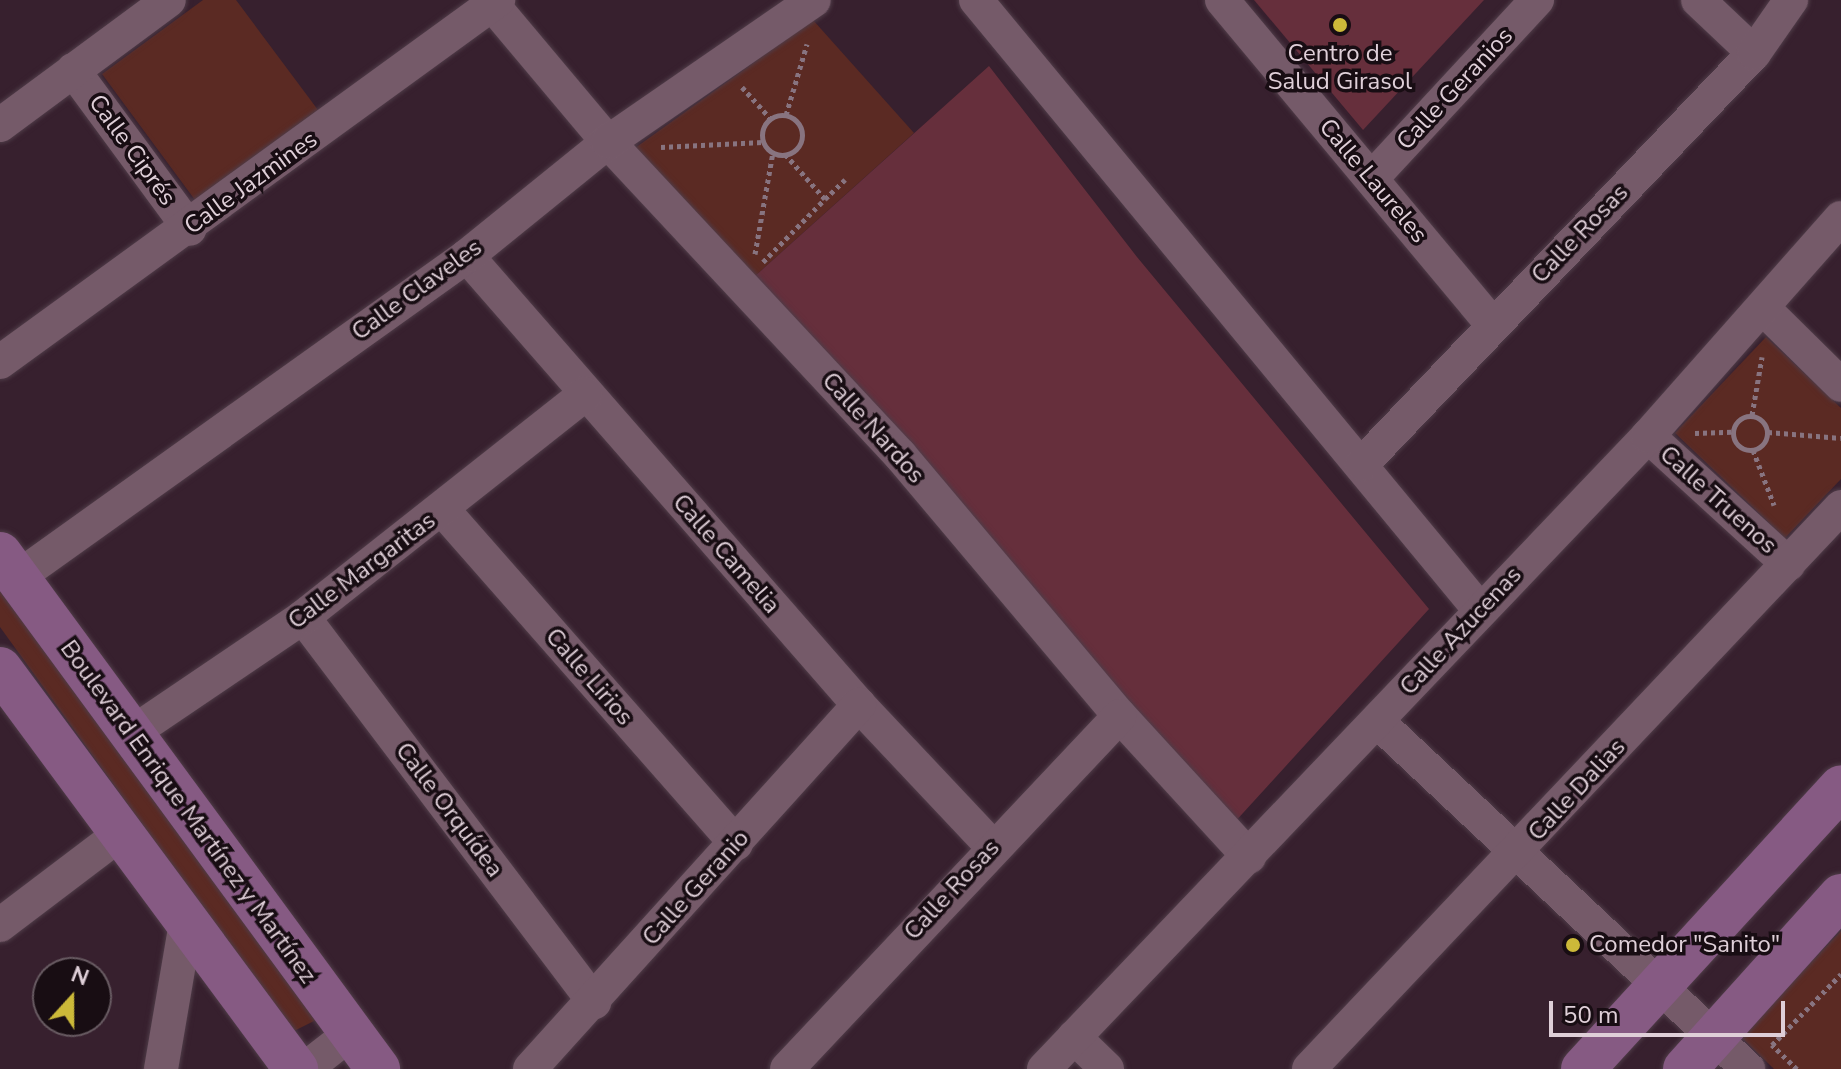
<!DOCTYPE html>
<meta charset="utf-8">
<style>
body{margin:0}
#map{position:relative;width:1841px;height:1069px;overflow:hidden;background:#37202e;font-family:"Nunito Sans",sans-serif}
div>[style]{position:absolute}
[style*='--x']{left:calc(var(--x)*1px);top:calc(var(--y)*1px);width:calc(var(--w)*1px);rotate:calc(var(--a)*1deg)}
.green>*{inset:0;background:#5b2a23}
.building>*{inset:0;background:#662f3c}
.path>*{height:5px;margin-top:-2.5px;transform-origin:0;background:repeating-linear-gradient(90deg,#887480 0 4px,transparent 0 8px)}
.path>.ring{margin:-2.5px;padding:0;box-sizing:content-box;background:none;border:5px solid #887480;border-radius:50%}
.roads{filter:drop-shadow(0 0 2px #4f3c48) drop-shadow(0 0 2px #4f3c48)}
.street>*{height:34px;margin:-17px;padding:0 17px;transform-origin:17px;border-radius:17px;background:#755a69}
.secondary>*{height:44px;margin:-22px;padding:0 22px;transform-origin:22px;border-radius:22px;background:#865a83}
.dots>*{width:22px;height:22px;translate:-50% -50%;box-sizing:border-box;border:4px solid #180d13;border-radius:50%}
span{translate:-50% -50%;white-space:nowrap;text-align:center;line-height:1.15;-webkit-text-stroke:7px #180d13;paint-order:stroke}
.poi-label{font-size:24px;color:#dfcfd8}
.left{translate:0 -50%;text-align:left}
.street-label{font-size:24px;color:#dfcfd8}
.north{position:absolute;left:32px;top:957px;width:80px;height:80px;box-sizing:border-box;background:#180d13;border:2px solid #685b62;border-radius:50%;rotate:21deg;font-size:22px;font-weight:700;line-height:32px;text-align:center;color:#dfcfd8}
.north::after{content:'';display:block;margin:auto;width:28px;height:36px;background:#ccb939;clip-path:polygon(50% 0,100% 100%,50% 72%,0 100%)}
.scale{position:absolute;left:1549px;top:1001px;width:236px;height:36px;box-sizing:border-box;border:4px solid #dfcfd8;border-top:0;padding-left:10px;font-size:24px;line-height:28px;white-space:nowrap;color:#dfcfd8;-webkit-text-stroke:6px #180d13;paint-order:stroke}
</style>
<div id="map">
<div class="green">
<div style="clip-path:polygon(203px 0,236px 0,318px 110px,195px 200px,102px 74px)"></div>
<div style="clip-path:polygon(813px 20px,914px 133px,755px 276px,635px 148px)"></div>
<div style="clip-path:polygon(1766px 337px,1841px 408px,1841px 479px,1785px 538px,1675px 433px)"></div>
<div style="clip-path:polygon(0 572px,324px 1016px,292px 1032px,0 627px)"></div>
<div style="clip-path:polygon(1841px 931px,1841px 1069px,1774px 1069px,1740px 1036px)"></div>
</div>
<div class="building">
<div style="clip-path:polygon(1254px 0,1484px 0,1363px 130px)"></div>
<div style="clip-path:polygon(989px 66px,1137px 257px,1429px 609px,1233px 824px,755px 276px)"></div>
</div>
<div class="path">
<div style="--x:742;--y:87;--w:42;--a:47.9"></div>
<div style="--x:786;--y:115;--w:74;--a:-73.5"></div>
<div class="ring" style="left:762px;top:115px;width:35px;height:35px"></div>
<div style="--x:661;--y:147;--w:102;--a:-2.8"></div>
<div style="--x:785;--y:154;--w:60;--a:48.4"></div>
<div style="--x:825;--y:199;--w:28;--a:-44"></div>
<div style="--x:755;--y:254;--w:104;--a:-80"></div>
<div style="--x:763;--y:262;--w:88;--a:-45.5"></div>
<div style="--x:1752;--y:415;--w:59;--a:-80.2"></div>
<div class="ring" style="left:1733px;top:416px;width:29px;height:29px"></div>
<div style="--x:1768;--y:432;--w:73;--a:4.7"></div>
<div style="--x:1695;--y:433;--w:37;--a:-2"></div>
<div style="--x:1753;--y:450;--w:59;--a:69.1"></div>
<div style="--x:1797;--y:1069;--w:35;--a:-136"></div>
<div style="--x:1772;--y:1045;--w:99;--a:-45.8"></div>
</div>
<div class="roads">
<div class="street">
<div style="--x:976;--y:0;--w:791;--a:50.44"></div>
<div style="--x:1222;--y:0;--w:423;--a:50.2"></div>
<div style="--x:1698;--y:0;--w:77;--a:43.4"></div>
<div style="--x:492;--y:4;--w:180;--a:50"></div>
<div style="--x:608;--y:142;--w:428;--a:47"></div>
<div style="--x:900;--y:455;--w:341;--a:49.9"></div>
<div style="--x:1120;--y:716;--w:191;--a:47.5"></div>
<div style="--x:73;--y:70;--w:197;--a:53.7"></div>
<div style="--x:0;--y:125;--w:210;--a:-36.5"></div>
<div style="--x:1372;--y:178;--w:243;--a:-47.2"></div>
<div style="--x:467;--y:256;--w:596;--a:48.88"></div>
<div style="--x:859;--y:705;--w:194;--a:46.7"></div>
<div style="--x:1764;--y:309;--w:108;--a:44.6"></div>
<div style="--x:0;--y:362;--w:616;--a:-36.01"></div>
<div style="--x:1648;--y:436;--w:190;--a:42.4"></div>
<div style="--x:1362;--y:464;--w:568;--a:-46.36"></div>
<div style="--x:1754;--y:53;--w:65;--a:-55.1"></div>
<div style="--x:443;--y:510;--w:444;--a:48.7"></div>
<div style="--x:18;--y:577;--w:552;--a:-35.56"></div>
<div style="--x:467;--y:256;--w:181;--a:-39"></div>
<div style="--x:608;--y:142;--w:250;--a:-34.6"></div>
<div style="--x:303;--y:617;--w:483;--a:52.9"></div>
<div style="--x:1377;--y:721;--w:509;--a:43.17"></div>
<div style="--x:129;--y:735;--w:210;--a:-34.1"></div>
<div style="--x:303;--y:617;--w:360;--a:-38.3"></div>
<div style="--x:0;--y:925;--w:151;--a:-37.2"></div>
<div style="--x:1074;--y:1037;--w:46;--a:44.1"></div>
<div style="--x:161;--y:1069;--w:148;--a:-80.3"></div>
<div style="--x:305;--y:1069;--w:58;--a:-38"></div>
<div style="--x:530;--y:1069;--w:491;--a:-47.9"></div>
<div style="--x:787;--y:1069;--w:485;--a:-46.7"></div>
<div style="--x:1044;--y:1069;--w:875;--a:-46.34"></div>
<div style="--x:1648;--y:436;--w:291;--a:-48.5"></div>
<div style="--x:1309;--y:1069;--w:774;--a:-46.57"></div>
</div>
<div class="secondary">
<div style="--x:0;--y:554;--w:639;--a:53.72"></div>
<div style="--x:0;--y:669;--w:498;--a:53.5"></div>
<div style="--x:1583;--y:1069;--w:382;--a:-47.5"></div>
<div style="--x:1685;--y:1069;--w:233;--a:-48"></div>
</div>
</div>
<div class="dots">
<div style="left:1340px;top:25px;background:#ccb939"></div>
<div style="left:1573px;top:945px;background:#ccb939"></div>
</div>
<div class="poi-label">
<span style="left:1340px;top:68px">Centro de<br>Salud Girasol</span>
<span class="left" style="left:1589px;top:945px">Comedor "Sanito"</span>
</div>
<div class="street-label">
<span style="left:1455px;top:89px;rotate:-47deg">Calle Geranios</span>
<span style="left:132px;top:150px;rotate:54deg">Calle Ciprés</span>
<span style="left:1373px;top:181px;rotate:50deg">Calle Laureles</span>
<span style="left:251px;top:183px;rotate:-36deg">Calle Jazmines</span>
<span style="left:1580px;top:234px;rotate:-46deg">Calle Rosas</span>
<span style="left:417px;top:290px;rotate:-36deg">Calle Claveles</span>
<span style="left:873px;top:428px;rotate:48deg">Calle Nardos</span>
<span style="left:1718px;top:500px;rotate:42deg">Calle Truenos</span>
<span style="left:726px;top:554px;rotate:49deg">Calle Camelia</span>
<span style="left:362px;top:571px;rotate:-37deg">Calle Margaritas</span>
<span style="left:1461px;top:631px;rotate:-47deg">Calle Azucenas</span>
<span style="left:589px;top:677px;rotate:49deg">Calle Lirios</span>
<span style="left:1577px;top:790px;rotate:-47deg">Calle Dalias</span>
<span style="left:449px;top:810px;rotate:53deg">Calle Orquídea</span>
<span style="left:188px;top:812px;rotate:54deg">Boulevard Enrique Martínez y Martínez</span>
<span style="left:696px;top:888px;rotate:-48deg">Calle Geranio</span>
<span style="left:952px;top:890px;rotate:-47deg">Calle Rosas</span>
</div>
<div class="north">N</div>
<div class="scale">50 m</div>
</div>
